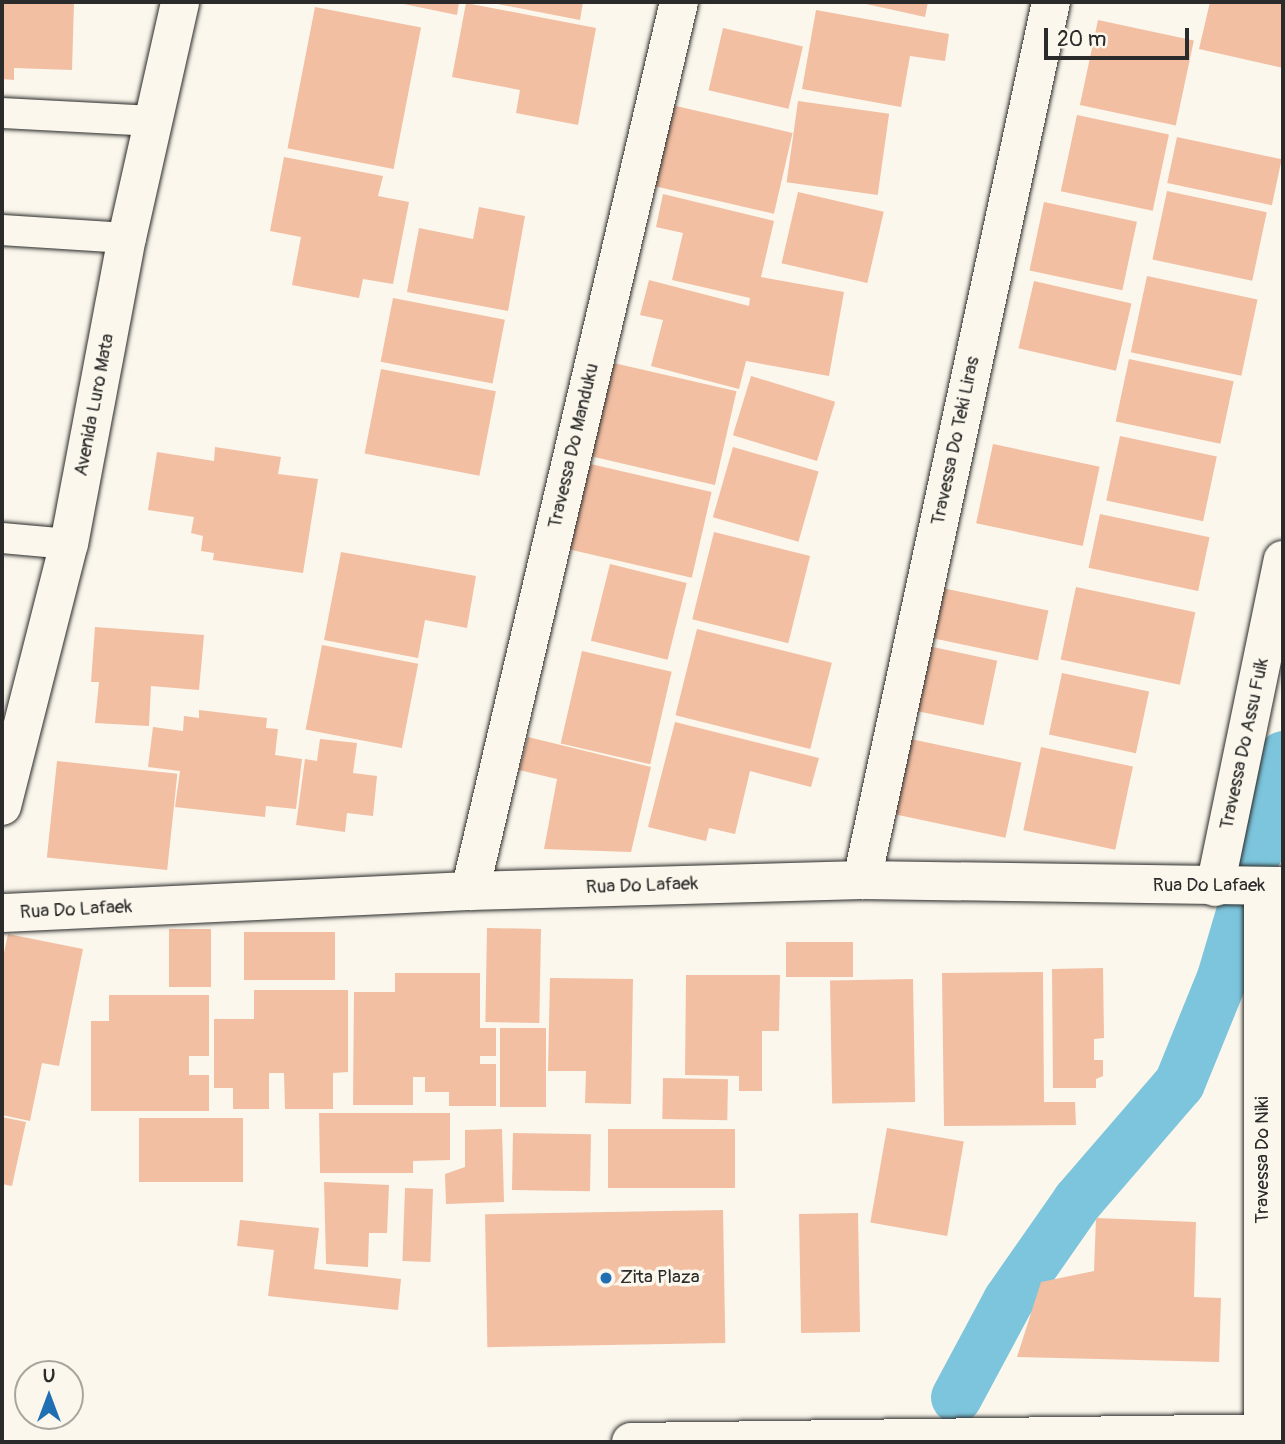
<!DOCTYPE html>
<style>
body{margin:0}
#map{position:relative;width:1285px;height:1444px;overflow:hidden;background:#fbf7ec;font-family:Pangolin,sans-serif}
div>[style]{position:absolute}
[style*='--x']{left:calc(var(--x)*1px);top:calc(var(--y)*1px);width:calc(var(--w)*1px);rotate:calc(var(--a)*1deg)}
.canal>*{height:51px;margin:-25.5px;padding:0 25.5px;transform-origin:25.5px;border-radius:25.5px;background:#7cc5dc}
.building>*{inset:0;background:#f2bfa3;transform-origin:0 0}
.roads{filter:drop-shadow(0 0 2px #2b2b2b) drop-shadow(0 0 2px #2b2b2b)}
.service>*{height:30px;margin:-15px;padding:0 15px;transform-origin:15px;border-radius:15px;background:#fbf7ec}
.minor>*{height:38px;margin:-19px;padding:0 19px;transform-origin:19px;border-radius:19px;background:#fbf7ec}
.secondary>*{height:38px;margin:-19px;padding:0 19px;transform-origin:19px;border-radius:19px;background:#fbf7ec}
.primary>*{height:38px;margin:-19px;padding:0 19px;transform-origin:19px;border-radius:19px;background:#fbf7ec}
.dots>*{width:19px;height:19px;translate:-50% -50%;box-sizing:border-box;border:4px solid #fbf7ec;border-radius:50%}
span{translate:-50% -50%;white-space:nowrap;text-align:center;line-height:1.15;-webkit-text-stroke:7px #fbf7ec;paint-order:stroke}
.street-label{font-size:19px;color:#2b2b2b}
.poi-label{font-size:19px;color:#2b2b2b}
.left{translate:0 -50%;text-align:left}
.frame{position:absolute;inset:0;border:4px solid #2b2b2b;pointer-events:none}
.north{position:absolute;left:14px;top:1360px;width:70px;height:70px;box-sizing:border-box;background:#fbf7ec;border:2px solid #a8a59f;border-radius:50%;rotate:0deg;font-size:19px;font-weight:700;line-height:28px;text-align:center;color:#2b2b2b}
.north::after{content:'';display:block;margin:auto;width:24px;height:32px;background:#1f6fb2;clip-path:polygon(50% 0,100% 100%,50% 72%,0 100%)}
.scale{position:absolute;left:1044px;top:28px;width:145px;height:32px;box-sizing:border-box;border:4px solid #2b2b2b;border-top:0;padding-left:9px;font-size:21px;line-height:24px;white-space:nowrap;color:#2b2b2b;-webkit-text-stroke:5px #fbf7ec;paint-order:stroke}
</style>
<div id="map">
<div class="canal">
<div style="--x:1259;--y:848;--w:95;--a:-75.4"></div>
<div style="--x:956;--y:1397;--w:110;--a:-61.8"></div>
<div style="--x:1008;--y:1300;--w:121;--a:-55.1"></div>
<div style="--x:1077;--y:1201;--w:156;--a:-49.2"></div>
<div style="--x:1179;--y:1083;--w:114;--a:-67.9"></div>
<div style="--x:1222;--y:977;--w:64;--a:-73.6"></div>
</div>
<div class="building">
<div style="clip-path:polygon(2px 2px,74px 2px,72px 70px,14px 68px,14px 80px,2px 79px)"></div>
<div style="clip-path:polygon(394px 2px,459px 2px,457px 15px)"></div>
<div style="clip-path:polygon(487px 2px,583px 2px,580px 20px)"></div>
<div style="clip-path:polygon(857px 2px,928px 2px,925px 17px)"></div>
<div style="clip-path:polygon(1210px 2px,1283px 2px,1283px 68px,1199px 49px)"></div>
<div style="clip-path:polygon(466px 3px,596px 28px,578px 125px,516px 113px,520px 90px,452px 77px)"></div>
<div style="left:315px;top:7px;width:108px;height:144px;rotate:11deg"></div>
<div style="clip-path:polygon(816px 10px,949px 34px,945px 61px,910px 56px,901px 107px,802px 89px)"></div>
<div style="left:1098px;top:20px;width:98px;height:87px;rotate:12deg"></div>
<div style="left:723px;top:28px;width:82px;height:64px;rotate:13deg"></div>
<div style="left:798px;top:101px;width:92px;height:82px;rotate:8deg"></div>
<div style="left:663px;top:103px;width:133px;height:83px;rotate:13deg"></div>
<div style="left:1077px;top:115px;width:94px;height:78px;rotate:12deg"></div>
<div style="left:1177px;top:137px;width:107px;height:47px;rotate:12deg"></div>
<div style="clip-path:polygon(284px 157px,383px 176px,378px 196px,409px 202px,393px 284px,363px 279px,359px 298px,292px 285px,301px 237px,270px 231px)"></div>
<div style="left:1167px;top:191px;width:102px;height:70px;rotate:12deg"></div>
<div style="left:798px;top:192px;width:88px;height:73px;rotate:13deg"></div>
<div style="clip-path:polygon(663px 194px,774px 221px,761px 277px,844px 292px,829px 376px,746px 361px,739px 389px,651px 366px,663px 320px,640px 315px,649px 280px,749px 306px,750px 298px,672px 280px,683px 233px,656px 227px)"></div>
<div style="left:1044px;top:202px;width:95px;height:70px;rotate:12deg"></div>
<div style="clip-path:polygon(479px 207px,525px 216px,508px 311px,407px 292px,419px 228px,473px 239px)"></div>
<div style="left:1147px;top:276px;width:113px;height:78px;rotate:12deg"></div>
<div style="left:1034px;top:281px;width:100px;height:69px;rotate:13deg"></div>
<div style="left:393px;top:298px;width:114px;height:65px;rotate:11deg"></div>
<div style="left:1129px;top:359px;width:107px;height:64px;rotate:12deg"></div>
<div style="left:605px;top:361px;width:135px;height:96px;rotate:13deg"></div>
<div style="left:381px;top:369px;width:117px;height:86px;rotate:11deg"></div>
<div style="left:751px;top:376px;width:88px;height:62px;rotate:17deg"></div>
<div style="left:1120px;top:436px;width:99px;height:66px;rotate:12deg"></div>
<div style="left:993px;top:444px;width:109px;height:81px;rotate:12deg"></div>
<div style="clip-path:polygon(215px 447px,281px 457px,278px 474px,318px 479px,303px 573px,213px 560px,214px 553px,201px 551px,203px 536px,191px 533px,194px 517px,148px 510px,157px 452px,214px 461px)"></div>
<div style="left:733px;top:447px;width:89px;height:73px;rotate:16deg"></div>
<div style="left:582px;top:462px;width:133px;height:88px;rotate:13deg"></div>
<div style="left:1100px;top:514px;width:112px;height:55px;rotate:12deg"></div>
<div style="left:714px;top:532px;width:99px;height:90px;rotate:14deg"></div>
<div style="clip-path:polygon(341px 552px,476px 576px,467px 628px,425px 620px,418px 658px,324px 640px)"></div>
<div style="left:610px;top:564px;width:79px;height:79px;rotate:14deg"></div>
<div style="left:933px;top:586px;width:118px;height:51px;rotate:12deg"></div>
<div style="left:1076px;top:587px;width:122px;height:74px;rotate:12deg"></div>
<div style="clip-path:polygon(95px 627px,204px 635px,199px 690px,151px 686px,149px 726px,95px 723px,99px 682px,91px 682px)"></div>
<div style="left:697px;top:629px;width:139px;height:89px;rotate:14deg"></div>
<div style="left:919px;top:644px;width:80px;height:66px;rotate:12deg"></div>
<div style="left:322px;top:645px;width:98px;height:86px;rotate:11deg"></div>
<div style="left:582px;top:651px;width:92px;height:95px;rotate:13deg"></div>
<div style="left:1062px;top:673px;width:89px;height:63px;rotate:12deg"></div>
<div style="clip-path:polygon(199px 710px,267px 718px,266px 728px,278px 729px,275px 755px,302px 759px,296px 809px,266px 806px,265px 817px,175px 807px,180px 771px,148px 767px,153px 727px,183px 731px,184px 716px,199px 718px)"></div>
<div style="clip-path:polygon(675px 722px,819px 758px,811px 787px,750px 771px,735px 834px,709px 828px,706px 841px,648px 827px)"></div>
<div style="clip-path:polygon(528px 737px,651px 767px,631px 852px,544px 849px,557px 779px,519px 770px)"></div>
<div style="left:906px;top:738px;width:118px;height:77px;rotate:12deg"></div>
<div style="clip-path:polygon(320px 739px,357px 743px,353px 773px,377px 776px,373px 816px,347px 813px,345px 832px,296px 825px,305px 759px,317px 761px)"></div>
<div style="left:1041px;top:747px;width:94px;height:85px;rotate:12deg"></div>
<div style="left:57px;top:761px;width:121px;height:97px;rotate:6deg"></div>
<div style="left:487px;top:928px;width:54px;height:94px;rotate:1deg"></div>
<div style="left:211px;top:929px;width:58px;height:42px;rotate:90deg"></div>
<div style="left:244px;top:932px;width:91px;height:48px"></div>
<div style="clip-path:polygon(8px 934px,83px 949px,59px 1066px,42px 1063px,30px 1121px,2px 1115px,2px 962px)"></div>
<div style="left:786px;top:942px;width:67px;height:35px"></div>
<div style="clip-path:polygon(1103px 968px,1104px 1038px,1094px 1039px,1094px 1060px,1103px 1060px,1103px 1076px,1096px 1079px,1096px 1088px,1053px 1088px,1052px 969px)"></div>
<div style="clip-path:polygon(1043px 972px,1044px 1102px,1075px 1102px,1076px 1125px,944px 1126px,942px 973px)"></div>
<div style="clip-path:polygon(395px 973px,480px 973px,480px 1028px,496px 1028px,496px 1056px,480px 1056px,480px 1064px,496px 1064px,496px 1106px,449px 1106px,449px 1092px,425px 1092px,425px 1077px,413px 1077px,413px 1105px,353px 1105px,354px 992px,395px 992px)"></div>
<div style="clip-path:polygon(686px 975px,780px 975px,779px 1031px,762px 1031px,762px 1091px,739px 1091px,739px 1076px,685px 1075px)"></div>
<div style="clip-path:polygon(550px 978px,633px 979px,631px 1104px,585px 1103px,586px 1071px,548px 1071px)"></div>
<div style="left:913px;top:979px;width:123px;height:83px;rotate:89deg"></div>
<div style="clip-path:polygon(254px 990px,348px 990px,348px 1072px,333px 1073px,333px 1109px,285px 1109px,284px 1073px,269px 1073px,269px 1109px,233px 1109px,233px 1088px,214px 1088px,214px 1019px,254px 1019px)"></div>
<div style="clip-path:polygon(109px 995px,209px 995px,209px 1056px,189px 1056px,189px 1075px,209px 1075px,209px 1111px,91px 1111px,91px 1021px,109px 1021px)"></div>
<div style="left:500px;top:1028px;width:46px;height:79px"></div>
<div style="left:663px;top:1078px;width:65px;height:41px;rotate:1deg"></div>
<div style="clip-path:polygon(319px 1113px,450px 1113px,450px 1160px,413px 1161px,413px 1173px,320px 1173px)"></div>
<div style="clip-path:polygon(2px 1117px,26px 1122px,12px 1186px,2px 1184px)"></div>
<div style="left:243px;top:1118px;width:64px;height:104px;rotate:90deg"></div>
<div style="left:887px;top:1128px;width:78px;height:96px;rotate:10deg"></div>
<div style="clip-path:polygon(502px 1129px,504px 1202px,446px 1204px,445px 1174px,465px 1167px,465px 1130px)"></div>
<div style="left:608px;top:1129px;width:127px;height:59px"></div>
<div style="left:513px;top:1133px;width:78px;height:57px;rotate:1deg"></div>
<div style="clip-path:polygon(324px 1182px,389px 1185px,387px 1233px,369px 1233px,368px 1267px,326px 1264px)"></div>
<div style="left:405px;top:1188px;width:28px;height:73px;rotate:2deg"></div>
<div style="left:723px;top:1210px;width:133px;height:238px;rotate:89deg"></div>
<div style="left:858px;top:1213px;width:119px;height:59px;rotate:89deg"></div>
<div style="clip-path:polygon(1096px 1218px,1196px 1222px,1194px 1297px,1221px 1298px,1219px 1362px,1017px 1357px,1041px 1282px,1094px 1271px)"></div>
<div style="clip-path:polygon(240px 1220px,319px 1228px,314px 1269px,401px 1279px,398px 1310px,268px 1296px,274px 1250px,237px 1246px)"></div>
</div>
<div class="roads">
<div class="service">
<div style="--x:2;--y:113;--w:151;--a:3"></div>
<div style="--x:2;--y:230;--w:125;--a:3.7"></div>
<div style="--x:2;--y:538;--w:67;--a:5.1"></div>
</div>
<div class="minor">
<div style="--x:862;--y:880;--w:898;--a:-77.85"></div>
<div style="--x:1215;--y:887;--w:334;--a:-78.3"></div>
<div style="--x:1263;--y:887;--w:547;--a:90"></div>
<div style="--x:470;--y:891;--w:913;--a:-76.77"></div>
<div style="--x:2;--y:913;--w:469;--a:-2.7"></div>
<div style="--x:470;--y:891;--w:392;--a:-1.6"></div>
<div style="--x:862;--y:880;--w:421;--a:0.8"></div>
</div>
<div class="secondary">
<div style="--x:2;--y:806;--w:270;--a:-75.7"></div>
<div style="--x:69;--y:544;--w:311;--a:-79.3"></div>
<div style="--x:127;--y:238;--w:242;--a:-77.3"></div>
</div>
<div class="primary">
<div style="--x:631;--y:1442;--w:652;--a:-0.79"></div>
</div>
</div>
<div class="dots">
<div style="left:606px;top:1278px;background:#1f6fb2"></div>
</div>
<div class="street-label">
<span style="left:95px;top:405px;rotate:-79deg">Avenida Luro Mata</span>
<span style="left:956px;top:441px;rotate:-78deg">Travessa Do Teki Liras</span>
<span style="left:574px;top:446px;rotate:-77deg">Travessa Do Manduku</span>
<span style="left:1245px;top:744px;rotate:-78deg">Travessa Do Assu Fuik</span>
<span style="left:642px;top:886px;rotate:-2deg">Rua Do Lafaek</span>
<span style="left:1209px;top:886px">Rua Do Lafaek</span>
<span style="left:76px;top:910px;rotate:-3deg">Rua Do Lafaek</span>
<span style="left:1263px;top:1160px;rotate:-90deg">Travessa Do Niki</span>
</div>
<div class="poi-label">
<span class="left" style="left:620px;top:1278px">Zita Plaza</span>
</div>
<div class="frame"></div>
<div class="north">U</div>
<div class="scale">20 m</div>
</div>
